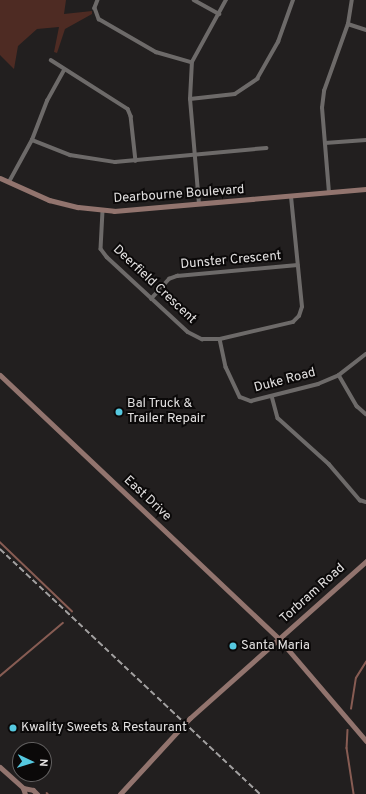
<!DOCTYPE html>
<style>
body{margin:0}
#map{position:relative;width:366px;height:794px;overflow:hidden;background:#221f1f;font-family:Overpass,sans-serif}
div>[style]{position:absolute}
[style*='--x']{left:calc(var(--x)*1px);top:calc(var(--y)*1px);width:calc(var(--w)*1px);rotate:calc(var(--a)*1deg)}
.green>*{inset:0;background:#4e2b23}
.stream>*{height:1.5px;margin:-0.75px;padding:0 0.75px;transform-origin:0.75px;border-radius:0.75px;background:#875c53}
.street>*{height:3.5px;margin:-1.75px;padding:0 1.75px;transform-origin:1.75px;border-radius:1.75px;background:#6d6a69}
.secondary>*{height:5px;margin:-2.5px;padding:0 2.5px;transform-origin:2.5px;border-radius:2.5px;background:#92746e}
.rail>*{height:1.5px;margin-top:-0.75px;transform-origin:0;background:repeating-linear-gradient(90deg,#a2a0a0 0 6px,transparent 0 9px)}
.dots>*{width:11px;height:11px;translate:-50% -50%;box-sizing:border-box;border:2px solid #0b0909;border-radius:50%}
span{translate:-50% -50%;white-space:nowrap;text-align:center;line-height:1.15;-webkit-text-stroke:4px #0b0909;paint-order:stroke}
.street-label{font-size:13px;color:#e3e1e1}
.poi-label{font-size:13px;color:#e3e1e1}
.left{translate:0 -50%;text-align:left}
.north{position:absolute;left:12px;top:742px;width:40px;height:40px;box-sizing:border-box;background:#0b0909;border:1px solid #615f5f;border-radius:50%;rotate:94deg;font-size:11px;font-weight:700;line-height:16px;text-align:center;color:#e3e1e1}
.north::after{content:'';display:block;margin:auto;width:14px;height:18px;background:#56c9e0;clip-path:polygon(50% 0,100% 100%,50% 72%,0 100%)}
</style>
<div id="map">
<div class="green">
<div style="clip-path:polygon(0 0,66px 0,64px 14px,92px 11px,92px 14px,65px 29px,57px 53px,54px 52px,59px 27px,37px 29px,18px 46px,14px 69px,0 55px)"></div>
</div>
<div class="stream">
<div style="--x:0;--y:542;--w:100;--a:43.8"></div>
<div style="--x:0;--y:676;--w:82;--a:-40.1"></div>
<div style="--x:351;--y:709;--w:31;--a:-81"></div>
<div style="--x:356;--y:678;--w:19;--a:-58"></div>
<div style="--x:348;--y:730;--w:18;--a:93"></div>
<div style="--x:347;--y:748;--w:47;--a:81.3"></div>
<div style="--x:47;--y:793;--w:1;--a:45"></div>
</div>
<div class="street">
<div style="--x:98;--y:0;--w:9;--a:111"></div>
<div style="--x:95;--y:8;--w:12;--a:70"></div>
<div style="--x:99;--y:19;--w:66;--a:30.1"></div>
<div style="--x:156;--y:52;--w:37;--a:16"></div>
<div style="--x:194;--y:0;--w:29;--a:29"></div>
<div style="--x:348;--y:24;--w:19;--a:18"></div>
<div style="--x:51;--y:60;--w:91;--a:32.5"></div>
<div style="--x:128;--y:109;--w:8;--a:67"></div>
<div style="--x:131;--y:116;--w:45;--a:83.7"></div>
<div style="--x:190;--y:99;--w:45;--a:-6.3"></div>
<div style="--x:235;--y:94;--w:27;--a:-34"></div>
<div style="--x:257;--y:79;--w:43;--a:-60.4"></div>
<div style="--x:278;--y:42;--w:45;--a:-70.3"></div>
<div style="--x:32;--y:140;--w:41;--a:21.5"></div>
<div style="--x:70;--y:155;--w:46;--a:8.8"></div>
<div style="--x:115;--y:162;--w:152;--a:-5.3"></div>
<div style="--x:325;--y:143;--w:41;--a:-4.2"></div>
<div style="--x:9;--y:182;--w:48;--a:-61.3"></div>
<div style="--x:32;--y:140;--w:42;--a:-69"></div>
<div style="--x:47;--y:101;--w:35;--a:-61"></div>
<div style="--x:329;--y:193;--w:85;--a:-94.7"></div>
<div style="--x:322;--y:108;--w:17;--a:-83"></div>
<div style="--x:324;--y:91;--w:71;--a:-70.3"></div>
<div style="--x:348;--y:24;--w:24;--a:-81"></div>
<div style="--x:199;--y:204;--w:105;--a:-94.9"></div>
<div style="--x:190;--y:99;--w:37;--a:-87"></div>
<div style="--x:192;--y:62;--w:71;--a:-61.3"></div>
<div style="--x:103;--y:211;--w:38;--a:93"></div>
<div style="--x:101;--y:249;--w:10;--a:53"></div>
<div style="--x:107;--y:257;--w:110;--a:42.8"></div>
<div style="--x:188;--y:332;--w:16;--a:27"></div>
<div style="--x:202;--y:339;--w:18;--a:0"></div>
<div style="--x:220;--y:339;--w:75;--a:-13.1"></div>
<div style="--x:293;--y:322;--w:8;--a:-45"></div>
<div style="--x:299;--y:316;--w:9;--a:-72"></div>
<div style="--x:302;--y:307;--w:111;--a:-95.7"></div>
<div style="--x:151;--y:299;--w:27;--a:-48"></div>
<div style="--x:169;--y:279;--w:9;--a:-21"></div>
<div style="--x:177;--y:276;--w:121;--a:-5.2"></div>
<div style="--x:220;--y:339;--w:29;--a:78"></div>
<div style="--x:226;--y:367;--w:33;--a:65"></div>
<div style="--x:240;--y:397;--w:12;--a:20"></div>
<div style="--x:251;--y:401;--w:69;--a:-14.2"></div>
<div style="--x:318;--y:384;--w:23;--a:-23"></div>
<div style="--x:339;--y:375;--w:34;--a:-38"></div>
<div style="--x:339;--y:375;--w:36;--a:60"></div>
<div style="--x:357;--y:406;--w:12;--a:42"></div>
<div style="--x:272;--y:396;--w:23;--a:75"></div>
<div style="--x:278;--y:418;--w:69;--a:42"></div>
<div style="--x:329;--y:464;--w:48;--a:49.3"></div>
<div style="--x:360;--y:500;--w:6;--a:18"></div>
</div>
<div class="secondary">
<div style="--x:0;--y:178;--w:54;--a:24.2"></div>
<div style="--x:49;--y:200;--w:30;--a:14"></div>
<div style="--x:78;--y:207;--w:36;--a:6"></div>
<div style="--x:114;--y:211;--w:253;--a:-5"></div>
<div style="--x:0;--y:375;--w:384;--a:43.4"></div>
<div style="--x:279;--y:639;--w:134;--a:49.5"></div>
<div style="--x:0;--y:767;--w:31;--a:42"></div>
<div style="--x:23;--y:788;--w:6;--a:72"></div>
<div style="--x:23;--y:788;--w:10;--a:11"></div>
<div style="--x:33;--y:790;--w:6;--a:45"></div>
<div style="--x:120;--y:794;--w:103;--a:-47.4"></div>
<div style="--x:190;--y:718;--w:236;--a:-41.7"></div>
</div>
<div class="rail">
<div style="--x:0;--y:549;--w:357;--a:43.3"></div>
</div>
<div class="dots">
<div style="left:119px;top:412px;background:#56c9e0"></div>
<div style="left:233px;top:646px;background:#56c9e0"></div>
<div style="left:13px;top:728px;background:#56c9e0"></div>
</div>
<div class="street-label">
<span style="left:179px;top:195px;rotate:-4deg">Dearbourne Boulevard</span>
<span style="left:231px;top:261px;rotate:-5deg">Dunster Crescent</span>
<span style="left:154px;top:285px;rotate:43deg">Deerfield Crescent</span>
<span style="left:285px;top:381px;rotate:-15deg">Duke Road</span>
<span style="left:147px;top:499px;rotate:43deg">East Drive</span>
<span style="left:313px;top:594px;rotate:-42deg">Torbram Road</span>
</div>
<div class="poi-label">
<span class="left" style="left:127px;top:412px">Bal Truck &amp;<br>Trailer Repair</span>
<span class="left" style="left:241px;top:646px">Santa Maria</span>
<span class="left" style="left:21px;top:728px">Kwality Sweets &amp; Restaurant</span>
</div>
<div class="north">N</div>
</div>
